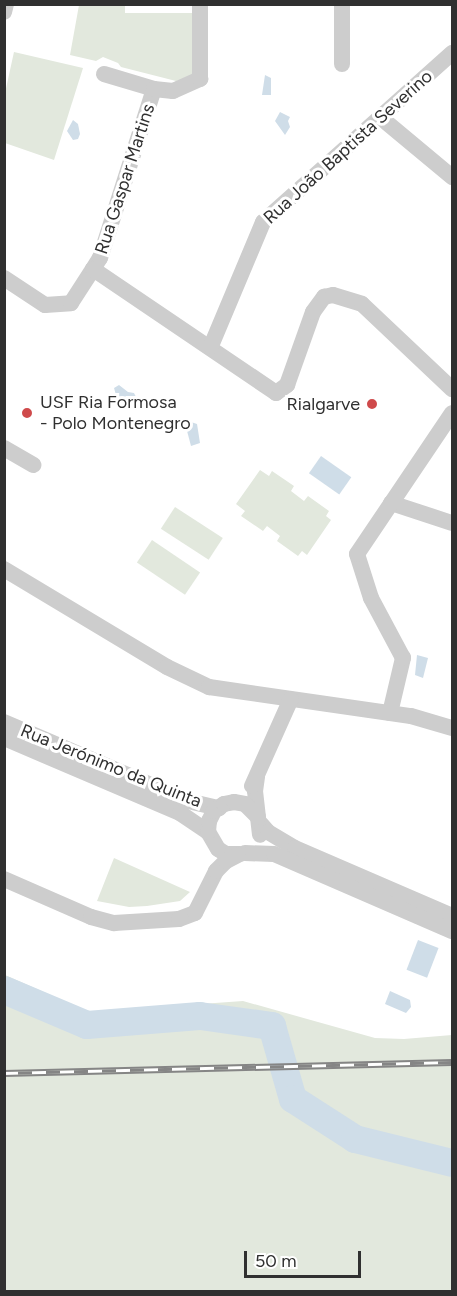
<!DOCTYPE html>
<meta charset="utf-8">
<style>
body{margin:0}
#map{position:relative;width:457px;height:1296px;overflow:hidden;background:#fff;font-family:Figtree,sans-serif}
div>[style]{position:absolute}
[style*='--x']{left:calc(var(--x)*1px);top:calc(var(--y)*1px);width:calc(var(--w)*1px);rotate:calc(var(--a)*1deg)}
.green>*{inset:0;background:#e2e8dd;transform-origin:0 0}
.water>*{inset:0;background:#cfdde8;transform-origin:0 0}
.river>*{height:28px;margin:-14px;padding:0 14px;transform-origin:14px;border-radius:14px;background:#cfdde8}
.minor>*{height:16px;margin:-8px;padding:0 8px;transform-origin:8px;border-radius:8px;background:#cdcdcd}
.rail>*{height:7px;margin-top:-3.5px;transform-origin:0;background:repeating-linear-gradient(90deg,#fff 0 14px,#858585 0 28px);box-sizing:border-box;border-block:2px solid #858585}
.dots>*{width:16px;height:16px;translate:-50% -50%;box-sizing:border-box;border:3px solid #fff;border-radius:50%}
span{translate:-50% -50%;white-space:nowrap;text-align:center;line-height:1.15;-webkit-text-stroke:6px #fff;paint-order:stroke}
.street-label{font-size:18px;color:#303030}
.poi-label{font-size:18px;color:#303030}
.left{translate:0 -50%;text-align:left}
.right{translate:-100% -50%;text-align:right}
.frame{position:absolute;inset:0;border:6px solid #303030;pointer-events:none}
.scale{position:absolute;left:244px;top:1251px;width:117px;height:27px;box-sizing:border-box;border:3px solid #303030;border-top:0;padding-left:8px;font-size:18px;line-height:21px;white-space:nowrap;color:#303030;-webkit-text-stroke:4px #fff;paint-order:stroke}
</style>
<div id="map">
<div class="green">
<div style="clip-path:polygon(79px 5px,125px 5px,125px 13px,193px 13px,195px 65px,191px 78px,176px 81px,121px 67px,118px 63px,103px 57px,96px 61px,70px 55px)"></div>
<div style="clip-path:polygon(14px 52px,83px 68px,54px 160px,5px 143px,5px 93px)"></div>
<div style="clip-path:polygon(260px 470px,269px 476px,272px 471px,294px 486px,291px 491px,304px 501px,308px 496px,329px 511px,326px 516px,331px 520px,307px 555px,302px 551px,298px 556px,277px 541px,280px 536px,267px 526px,263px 531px,241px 516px,245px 511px,236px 504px)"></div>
<div style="left:175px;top:507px;width:57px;height:26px;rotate:33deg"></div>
<div style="left:152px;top:540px;width:58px;height:27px;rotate:34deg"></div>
<div style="clip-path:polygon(114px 858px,190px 892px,180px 901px,147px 906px,129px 907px,97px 901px)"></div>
<div style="clip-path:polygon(5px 975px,89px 1012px,243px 1001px,375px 1038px,404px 1039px,452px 1035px,452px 1291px,5px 1291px)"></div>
</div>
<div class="water">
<div style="clip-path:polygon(265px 75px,271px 78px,271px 95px,262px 95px)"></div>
<div style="clip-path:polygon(280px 112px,290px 117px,288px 121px,290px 127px,285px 135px,275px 121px)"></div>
<div style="clip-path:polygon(73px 120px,78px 124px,80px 134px,78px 139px,73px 140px,67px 131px)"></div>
<div style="clip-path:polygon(119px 385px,128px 392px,134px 393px,136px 397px,131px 402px,116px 395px,114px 388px)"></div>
<div style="clip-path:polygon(191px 422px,197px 424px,200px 443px,191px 446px,186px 427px)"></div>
<div style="left:321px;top:456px;width:37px;height:21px;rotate:35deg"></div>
<div style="clip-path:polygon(417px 655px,428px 658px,423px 678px,415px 675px)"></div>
<div style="left:418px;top:940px;width:22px;height:32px;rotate:21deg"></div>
<div style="clip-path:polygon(390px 991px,410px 1000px,411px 1007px,406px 1013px,385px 1004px)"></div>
</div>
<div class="river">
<div style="--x:4;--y:990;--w:90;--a:22.9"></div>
<div style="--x:87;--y:1025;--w:113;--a:-4.6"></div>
<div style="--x:200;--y:1016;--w:73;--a:7.9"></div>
<div style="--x:272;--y:1026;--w:76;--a:74"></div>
<div style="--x:293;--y:1099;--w:74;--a:32.8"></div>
<div style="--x:355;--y:1139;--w:100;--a:13.9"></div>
</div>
<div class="minor">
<div style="--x:342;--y:4;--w:60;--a:90"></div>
<div style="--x:4;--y:12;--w:8;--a:-76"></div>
<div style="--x:104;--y:74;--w:52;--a:16.7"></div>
<div style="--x:380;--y:117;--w:94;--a:39.8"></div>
<div style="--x:93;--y:269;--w:13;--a:-58"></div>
<div style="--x:100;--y:258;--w:177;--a:-72.3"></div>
<div style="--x:154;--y:89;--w:19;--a:6"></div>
<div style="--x:173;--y:91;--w:30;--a:-24"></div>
<div style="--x:200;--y:79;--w:75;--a:-90"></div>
<div style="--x:4;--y:278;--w:49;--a:33.4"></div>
<div style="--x:45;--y:305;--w:26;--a:-4"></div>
<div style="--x:71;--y:303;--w:40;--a:-57.1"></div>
<div style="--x:93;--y:269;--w:221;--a:34.1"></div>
<div style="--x:276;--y:393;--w:14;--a:-36"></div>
<div style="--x:287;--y:385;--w:77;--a:-70.4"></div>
<div style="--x:313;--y:312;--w:19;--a:-54"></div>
<div style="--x:324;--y:297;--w:9;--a:-13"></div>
<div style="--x:333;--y:295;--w:30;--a:17"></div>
<div style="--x:362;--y:304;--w:124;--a:43.4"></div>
<div style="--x:211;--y:346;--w:134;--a:-67.2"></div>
<div style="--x:263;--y:222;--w:254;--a:-41.8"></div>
<div style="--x:4;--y:448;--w:34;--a:30"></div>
<div style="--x:391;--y:503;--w:64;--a:18.2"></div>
<div style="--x:4;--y:569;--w:190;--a:31"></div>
<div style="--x:167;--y:667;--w:47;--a:25.5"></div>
<div style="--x:209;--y:687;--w:204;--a:8.2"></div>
<div style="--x:411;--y:716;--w:43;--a:16.3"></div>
<div style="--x:390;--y:713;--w:57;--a:-76.7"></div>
<div style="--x:403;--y:658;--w:68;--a:-118.1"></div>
<div style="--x:371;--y:598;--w:46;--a:-107.7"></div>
<div style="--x:357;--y:554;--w:170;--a:-56"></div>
<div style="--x:4;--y:722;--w:200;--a:23.2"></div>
<div style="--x:188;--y:801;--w:32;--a:13"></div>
<div style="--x:4;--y:738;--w:191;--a:23.1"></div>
<div style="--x:180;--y:813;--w:34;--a:34"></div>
<div style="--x:257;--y:777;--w:14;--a:98"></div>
<div style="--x:255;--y:791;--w:44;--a:83.5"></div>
<div style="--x:252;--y:786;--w:95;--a:-65.9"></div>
<div style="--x:261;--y:824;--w:11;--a:49"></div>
<div style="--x:268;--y:832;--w:31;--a:31"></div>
<div style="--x:295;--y:848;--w:171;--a:23.4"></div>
<div style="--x:245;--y:853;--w:29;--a:2"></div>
<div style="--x:274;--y:854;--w:194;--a:23.4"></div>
<div style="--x:240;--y:854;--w:14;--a:180"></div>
<div style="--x:226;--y:854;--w:9;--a:-148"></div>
<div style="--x:218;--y:849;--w:20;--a:-120"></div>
<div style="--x:208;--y:832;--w:11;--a:-85"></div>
<div style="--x:209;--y:821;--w:11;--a:-63"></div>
<div style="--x:214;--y:811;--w:12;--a:-35"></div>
<div style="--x:224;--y:804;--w:10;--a:-11"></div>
<div style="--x:234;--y:802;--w:11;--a:10"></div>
<div style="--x:245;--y:804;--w:18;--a:45"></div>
<div style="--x:4;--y:879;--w:95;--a:23.6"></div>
<div style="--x:91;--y:917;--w:24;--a:15"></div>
<div style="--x:114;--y:923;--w:65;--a:-3.5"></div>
<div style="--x:179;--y:919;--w:17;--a:-21"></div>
<div style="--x:195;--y:913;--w:47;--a:-63.4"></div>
<div style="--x:216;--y:871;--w:14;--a:-45"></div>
<div style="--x:226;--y:861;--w:13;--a:-27"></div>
</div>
<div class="rail">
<div style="--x:4;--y:1073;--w:448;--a:-1.4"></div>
</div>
<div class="dots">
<div style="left:372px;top:404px;background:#cf4a4b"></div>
<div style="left:27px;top:413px;background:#cf4a4b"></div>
</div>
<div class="street-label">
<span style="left:348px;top:147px;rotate:-42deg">Rua João Baptista Severino</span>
<span style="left:125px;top:179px;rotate:-72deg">Rua Gaspar Martins</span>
<span style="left:111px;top:766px;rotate:22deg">Rua Jerónimo da Quinta</span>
</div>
<div class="poi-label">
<span class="left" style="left:40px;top:413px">USF Ria Formosa<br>- Polo Montenegro</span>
<span class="right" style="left:360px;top:404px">Rialgarve</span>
</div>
<div class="frame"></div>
<div class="scale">50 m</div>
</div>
